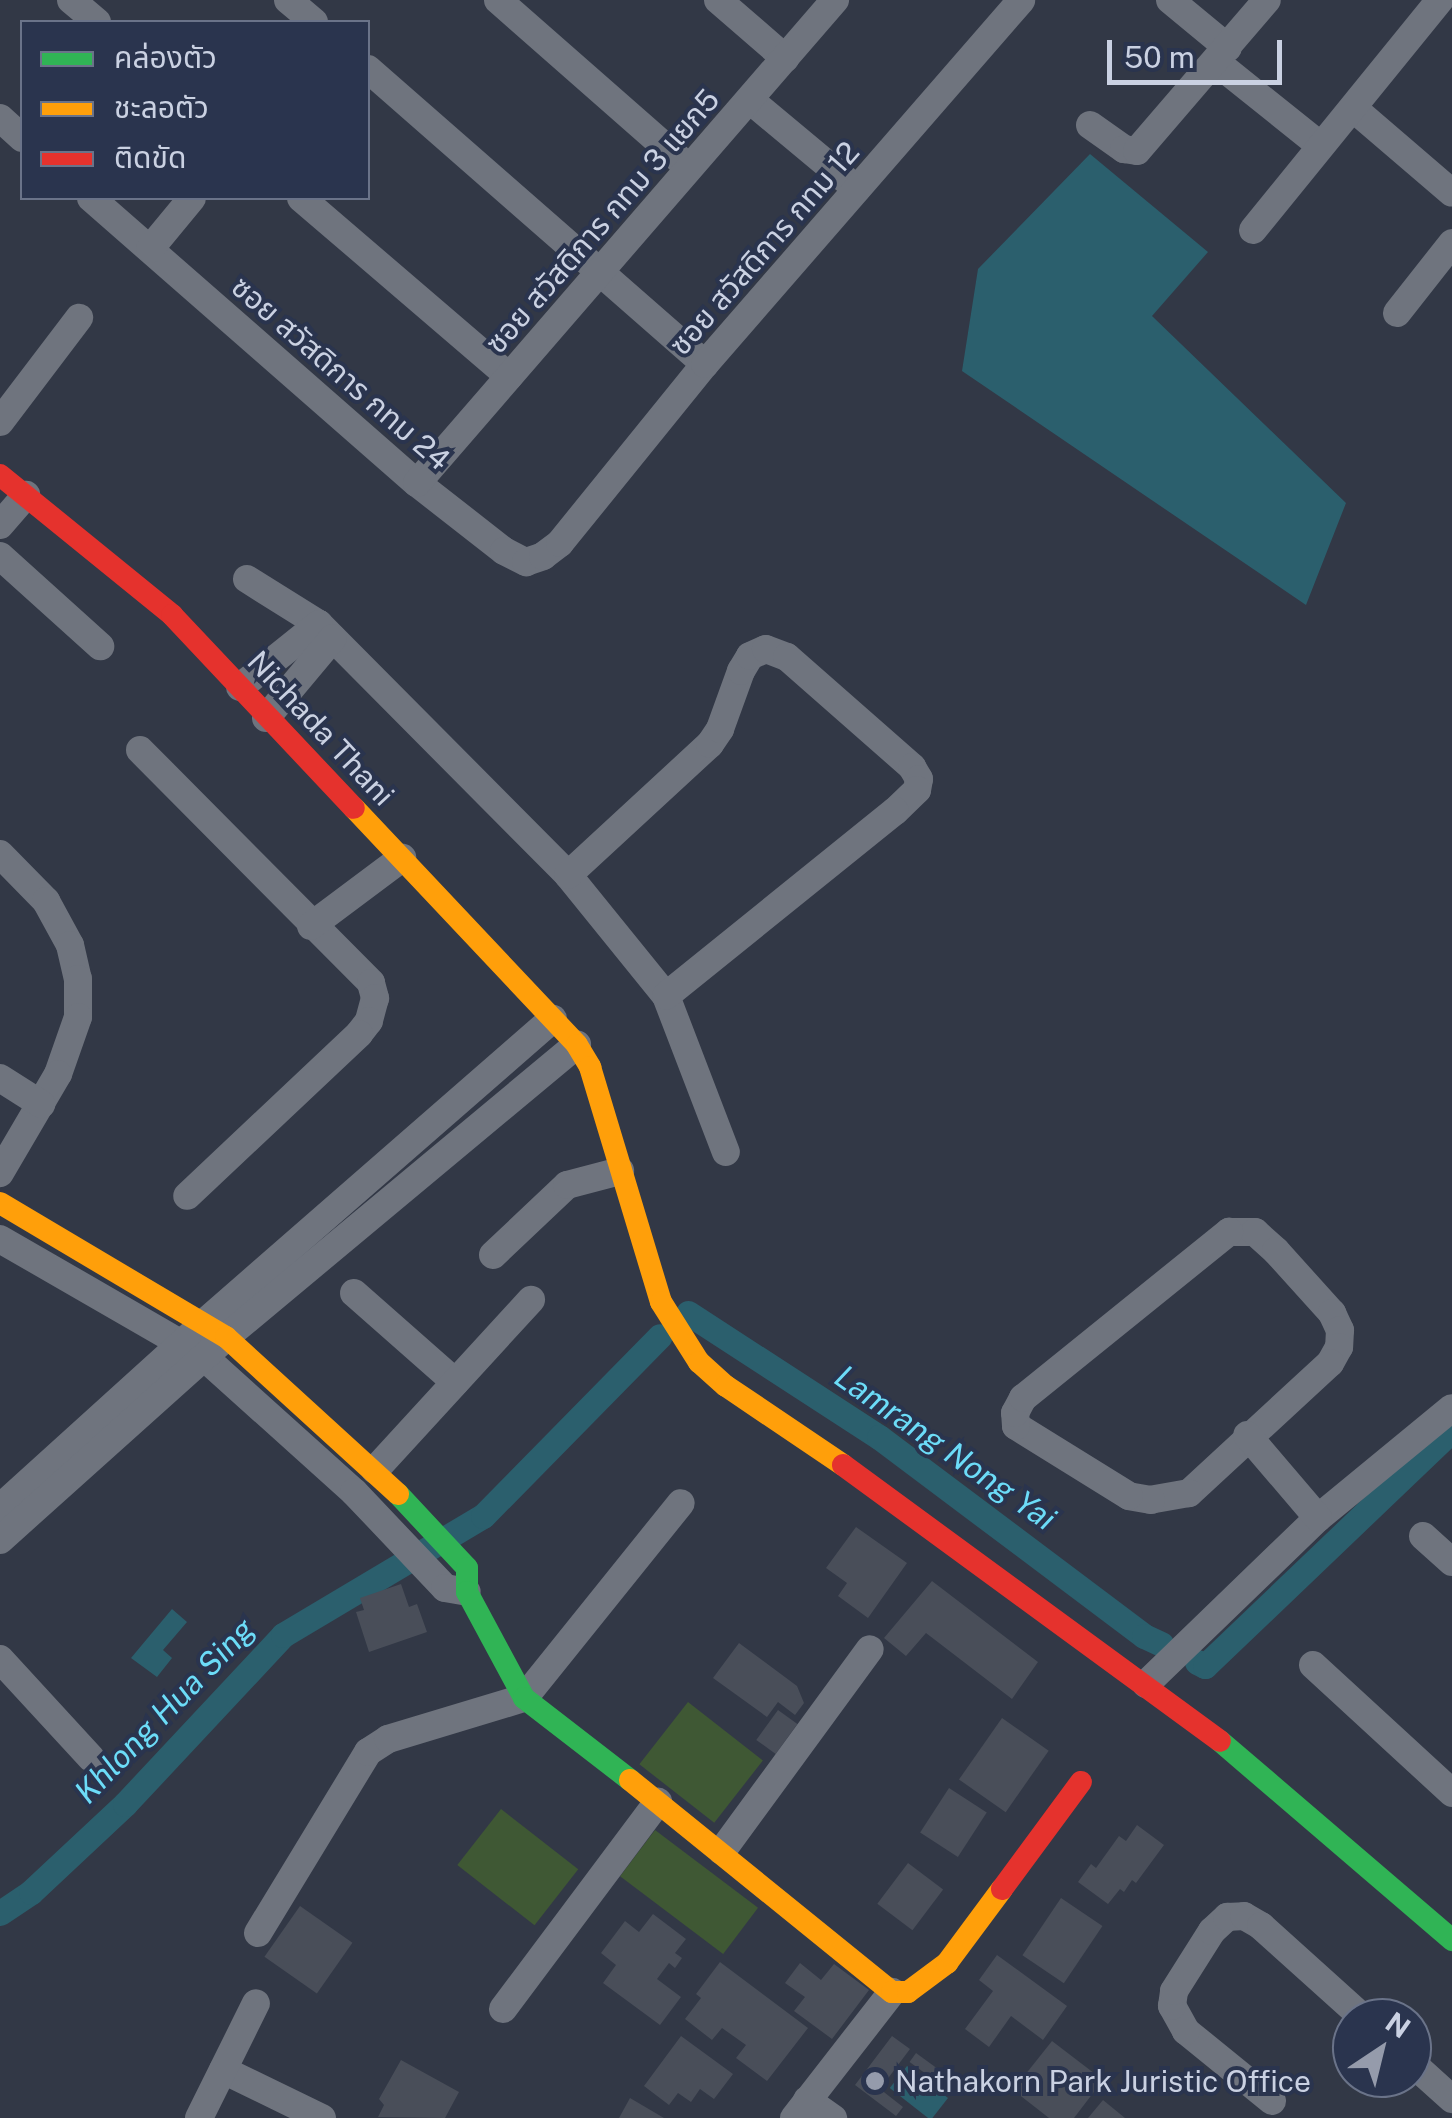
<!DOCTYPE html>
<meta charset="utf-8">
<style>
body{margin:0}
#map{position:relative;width:1452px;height:2118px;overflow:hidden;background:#323846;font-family:"Public Sans","Noto Sans Thai",sans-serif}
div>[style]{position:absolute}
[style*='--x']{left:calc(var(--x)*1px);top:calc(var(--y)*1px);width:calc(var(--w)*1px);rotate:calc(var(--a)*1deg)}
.green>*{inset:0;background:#3f5834;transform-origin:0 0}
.water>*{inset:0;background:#2b5f6d;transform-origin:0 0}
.canal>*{height:25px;margin:-12.5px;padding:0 12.5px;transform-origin:12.5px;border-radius:12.5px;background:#2b5f6d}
.building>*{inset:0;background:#494e59;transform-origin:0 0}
.street>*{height:28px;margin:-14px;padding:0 14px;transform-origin:14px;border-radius:14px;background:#6f747e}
.fast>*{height:22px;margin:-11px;padding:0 11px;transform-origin:11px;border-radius:11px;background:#30b455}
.slow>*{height:22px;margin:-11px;padding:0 11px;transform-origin:11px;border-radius:11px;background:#ff9f0a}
.jam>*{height:22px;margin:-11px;padding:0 11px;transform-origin:11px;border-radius:11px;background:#e5322d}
.dots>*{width:28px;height:28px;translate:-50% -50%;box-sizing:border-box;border:5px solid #2a344e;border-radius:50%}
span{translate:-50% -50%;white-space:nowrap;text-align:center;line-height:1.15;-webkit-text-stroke:8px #2a344e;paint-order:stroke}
.street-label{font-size:30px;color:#cad1e2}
.poi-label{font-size:30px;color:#cad1e2}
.left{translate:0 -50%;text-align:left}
.water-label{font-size:32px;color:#6cdcf8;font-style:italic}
.legend{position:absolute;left:20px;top:20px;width:350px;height:180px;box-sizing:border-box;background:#2a344e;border:2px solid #6a7389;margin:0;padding:12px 18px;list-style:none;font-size:30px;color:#cad1e2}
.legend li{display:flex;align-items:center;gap:20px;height:50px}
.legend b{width:50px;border:2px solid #6a7389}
.north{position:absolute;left:1332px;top:1998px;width:100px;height:100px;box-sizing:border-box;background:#2a344e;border:2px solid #6a7389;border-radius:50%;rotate:35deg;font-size:28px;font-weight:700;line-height:40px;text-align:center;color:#cad1e2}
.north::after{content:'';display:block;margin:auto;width:35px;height:45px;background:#959bab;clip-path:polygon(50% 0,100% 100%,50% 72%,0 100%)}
.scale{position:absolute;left:1107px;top:40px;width:175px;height:45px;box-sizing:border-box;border:5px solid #cad1e2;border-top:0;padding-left:12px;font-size:30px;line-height:35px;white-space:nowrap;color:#cad1e2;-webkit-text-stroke:8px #2a344e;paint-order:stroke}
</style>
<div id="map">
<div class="green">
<div style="left:688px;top:1702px;width:95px;height:79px;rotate:38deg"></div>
<div style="left:501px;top:1809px;width:98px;height:71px;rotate:38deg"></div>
<div style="left:655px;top:1830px;width:129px;height:58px;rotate:37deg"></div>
</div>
<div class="water">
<div style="clip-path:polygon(1090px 154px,1208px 252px,1152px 316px,1346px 503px,1306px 605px,962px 371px,978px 269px)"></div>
<div style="clip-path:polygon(172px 1609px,187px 1622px,163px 1650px,172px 1658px,157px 1677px,131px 1658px)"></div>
<div style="left:907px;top:2066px;width:52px;height:28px;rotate:38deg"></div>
</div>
<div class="canal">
<div style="--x:688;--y:1313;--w:228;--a:33"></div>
<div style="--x:879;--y:1437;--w:331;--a:36.9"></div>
<div style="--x:1144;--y:1636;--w:19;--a:25"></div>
<div style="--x:1197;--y:1662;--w:9;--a:27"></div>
<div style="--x:1205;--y:1666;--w:342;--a:-43.7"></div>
<div style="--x:0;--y:1913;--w:37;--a:-34"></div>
<div style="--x:31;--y:1892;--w:129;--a:-43.1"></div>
<div style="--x:125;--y:1804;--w:231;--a:-46.9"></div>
<div style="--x:283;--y:1635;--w:233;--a:-30.8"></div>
<div style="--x:483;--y:1516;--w:252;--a:-45.5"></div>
</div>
<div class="building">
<div style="clip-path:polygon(856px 1527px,907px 1563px,868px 1618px,838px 1596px,847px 1583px,826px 1568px)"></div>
<div style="clip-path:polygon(932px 1581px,1038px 1662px,1012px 1699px,926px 1633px,906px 1656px,884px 1638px)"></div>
<div style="clip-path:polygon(401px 1584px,409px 1607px,417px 1604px,427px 1632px,369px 1652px,356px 1612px,364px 1610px,360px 1598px)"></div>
<div style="clip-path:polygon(739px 1643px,797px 1686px,804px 1703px,795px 1715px,778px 1702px,767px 1717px,713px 1678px)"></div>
<div style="left:778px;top:1710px;width:24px;height:37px;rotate:36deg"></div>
<div style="left:1002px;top:1718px;width:57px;height:75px;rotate:35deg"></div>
<div style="left:949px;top:1788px;width:45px;height:53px;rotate:33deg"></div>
<div style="clip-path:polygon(1137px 1825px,1164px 1845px,1136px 1883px,1132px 1880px,1124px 1892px,1120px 1889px,1108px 1904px,1078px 1882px,1091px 1864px,1096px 1868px,1119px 1836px,1126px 1841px)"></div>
<div style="left:908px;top:1863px;width:44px;height:51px;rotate:37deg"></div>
<div style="left:1061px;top:1898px;width:50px;height:69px;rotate:34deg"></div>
<div style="left:300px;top:1906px;width:64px;height:62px;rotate:35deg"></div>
<div style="clip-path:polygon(653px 1914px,686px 1939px,675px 1953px,682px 1958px,675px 1968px,669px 1963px,657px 1979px,681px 1997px,660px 2025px,603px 1983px,616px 1965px,601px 1953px,625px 1921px,639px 1932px)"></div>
<div style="clip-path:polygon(997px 1955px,1067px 2006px,1043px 2040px,1011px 2016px,989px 2047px,965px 2029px,993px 1991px,979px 1980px)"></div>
<div style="clip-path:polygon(720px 1962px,808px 2028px,767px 2081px,736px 2058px,746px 2045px,722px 2028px,712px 2040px,685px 2019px,701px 1998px,696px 1994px)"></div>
<div style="clip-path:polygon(800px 1963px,821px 1980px,834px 1964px,869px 1990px,832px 2039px,794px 2011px,805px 1997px,785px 1983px)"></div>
<div style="clip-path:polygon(681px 2036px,733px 2074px,714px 2099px,700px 2089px,691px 2102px,678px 2093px,669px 2105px,644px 2086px)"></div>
<div style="clip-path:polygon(892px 2036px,910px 2049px,880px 2089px,903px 2107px,896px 2116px,855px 2085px)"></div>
<div style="clip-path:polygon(1052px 2041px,1103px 2080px,1074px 2118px,1049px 2118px,1013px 2090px)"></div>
<div style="left:916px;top:2053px;width:57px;height:11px;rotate:36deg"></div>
<div style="clip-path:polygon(401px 2060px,459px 2092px,445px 2118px,378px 2117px,384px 2105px,379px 2099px)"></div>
<div style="clip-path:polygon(630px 2098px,664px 2118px,619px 2118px)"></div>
<div style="clip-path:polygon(1103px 2100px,1125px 2118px,1088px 2118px)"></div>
</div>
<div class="street">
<div style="--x:71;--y:0;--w:34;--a:40"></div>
<div style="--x:288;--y:0;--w:34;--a:40"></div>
<div style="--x:498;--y:0;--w:254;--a:41.3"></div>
<div style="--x:718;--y:0;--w:89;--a:40.9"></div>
<div style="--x:1170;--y:0;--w:75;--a:39.6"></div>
<div style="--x:1216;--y:62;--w:134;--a:38.7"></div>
<div style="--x:368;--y:69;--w:448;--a:41.2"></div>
<div style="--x:750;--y:100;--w:139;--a:39.8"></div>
<div style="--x:1353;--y:108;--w:130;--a:40.6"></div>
<div style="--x:0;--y:118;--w:30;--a:42"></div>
<div style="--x:1090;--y:125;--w:42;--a:35.2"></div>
<div style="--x:1124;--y:149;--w:13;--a:9"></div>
<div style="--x:1137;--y:151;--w:199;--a:-49.3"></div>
<div style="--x:91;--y:198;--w:433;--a:41.2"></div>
<div style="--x:417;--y:483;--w:110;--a:38"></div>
<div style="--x:504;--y:551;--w:25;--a:27"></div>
<div style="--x:526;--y:562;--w:18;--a:-19"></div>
<div style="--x:543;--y:556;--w:21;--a:-37"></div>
<div style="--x:560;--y:543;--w:230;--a:-51"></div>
<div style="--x:705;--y:364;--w:482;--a:-49"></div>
<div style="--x:301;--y:198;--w:274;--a:40.6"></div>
<div style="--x:1253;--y:230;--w:296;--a:-50.9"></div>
<div style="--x:150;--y:249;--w:66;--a:-50.5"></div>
<div style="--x:1397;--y:313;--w:89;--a:-51.8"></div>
<div style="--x:0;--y:422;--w:131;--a:-52.8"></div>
<div style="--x:417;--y:483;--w:639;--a:-49.13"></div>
<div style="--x:0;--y:525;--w:40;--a:-49"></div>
<div style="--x:0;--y:556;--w:135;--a:42"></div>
<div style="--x:247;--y:579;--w:85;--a:32"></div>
<div style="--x:319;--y:624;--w:354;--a:45.2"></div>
<div style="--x:568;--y:875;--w:156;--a:51"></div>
<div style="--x:666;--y:996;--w:167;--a:69"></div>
<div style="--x:240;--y:687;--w:101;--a:-38.6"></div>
<div style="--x:266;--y:718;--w:104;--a:-50.1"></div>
<div style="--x:140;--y:750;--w:328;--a:45.2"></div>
<div style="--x:371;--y:983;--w:16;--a:75"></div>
<div style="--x:375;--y:998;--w:24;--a:105"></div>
<div style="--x:369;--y:1021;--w:16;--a:128"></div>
<div style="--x:359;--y:1034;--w:236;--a:136.7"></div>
<div style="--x:0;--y:854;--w:66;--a:45.6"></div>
<div style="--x:46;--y:901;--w:50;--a:61.4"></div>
<div style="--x:70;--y:945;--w:35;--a:77"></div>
<div style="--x:78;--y:979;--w:38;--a:90"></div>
<div style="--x:78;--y:1017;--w:60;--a:109.3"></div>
<div style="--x:58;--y:1074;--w:115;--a:120.4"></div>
<div style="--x:568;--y:875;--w:193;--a:-42.7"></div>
<div style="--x:710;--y:744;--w:18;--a:-56"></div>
<div style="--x:720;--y:729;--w:62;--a:-70.1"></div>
<div style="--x:741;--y:671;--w:17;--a:-59"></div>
<div style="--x:750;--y:656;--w:17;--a:-24"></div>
<div style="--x:766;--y:649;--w:22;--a:21"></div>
<div style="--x:787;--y:657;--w:167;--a:41.3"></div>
<div style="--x:912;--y:767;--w:14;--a:60"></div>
<div style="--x:919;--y:779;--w:11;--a:100"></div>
<div style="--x:917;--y:790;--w:30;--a:136"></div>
<div style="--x:895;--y:811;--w:294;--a:141.1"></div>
<div style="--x:311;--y:926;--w:114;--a:-36.8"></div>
<div style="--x:0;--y:1078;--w:49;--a:32.4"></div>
<div style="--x:1229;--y:1232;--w:26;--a:0"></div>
<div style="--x:1255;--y:1232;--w:28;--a:42"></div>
<div style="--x:1276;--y:1251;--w:84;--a:47.9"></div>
<div style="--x:1332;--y:1313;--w:19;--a:65"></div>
<div style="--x:1340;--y:1330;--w:17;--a:93"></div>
<div style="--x:1339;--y:1347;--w:18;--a:119"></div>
<div style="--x:1330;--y:1363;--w:192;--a:137.3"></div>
<div style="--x:1189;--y:1493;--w:39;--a:170"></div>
<div style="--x:1151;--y:1500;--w:22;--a:-170"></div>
<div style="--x:1129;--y:1496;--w:133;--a:-148.2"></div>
<div style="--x:1016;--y:1426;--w:13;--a:-94"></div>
<div style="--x:1015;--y:1413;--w:17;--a:-62"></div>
<div style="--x:1023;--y:1398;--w:265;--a:-38.9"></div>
<div style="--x:0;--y:1239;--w:236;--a:30"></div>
<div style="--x:204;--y:1357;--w:202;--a:42"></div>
<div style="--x:354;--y:1492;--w:132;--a:46.5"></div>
<div style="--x:445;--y:1588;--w:22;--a:10"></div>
<div style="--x:493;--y:1255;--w:102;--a:-43.4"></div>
<div style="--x:567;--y:1185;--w:55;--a:-14.8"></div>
<div style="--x:354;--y:1293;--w:135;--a:41.4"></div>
<div style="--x:375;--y:1470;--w:231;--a:-47.5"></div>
<div style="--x:0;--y:1508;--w:275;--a:-42.2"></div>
<div style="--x:204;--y:1323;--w:463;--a:-41.1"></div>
<div style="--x:1318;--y:1518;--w:173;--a:-39.4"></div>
<div style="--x:1423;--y:1536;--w:39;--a:42"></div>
<div style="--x:0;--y:1540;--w:304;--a:-41.9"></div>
<div style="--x:226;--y:1337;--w:457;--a:-39.8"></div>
<div style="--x:0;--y:1659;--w:134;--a:47.4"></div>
<div style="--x:1313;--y:1665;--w:189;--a:42.6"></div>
<div style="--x:1146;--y:1684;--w:239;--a:-44"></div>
<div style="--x:1318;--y:1518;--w:109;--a:-130.5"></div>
<div style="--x:722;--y:1851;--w:250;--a:-53.8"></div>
<div style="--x:258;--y:1933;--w:212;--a:-58.7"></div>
<div style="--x:368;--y:1752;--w:24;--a:-33"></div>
<div style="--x:388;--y:1739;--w:142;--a:-16.8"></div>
<div style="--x:524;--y:1698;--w:250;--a:-51.2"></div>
<div style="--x:503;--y:2009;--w:259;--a:-53.2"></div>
<div style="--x:1412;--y:2063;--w:54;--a:42"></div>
<div style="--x:223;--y:2070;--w:110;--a:25.9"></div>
<div style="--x:807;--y:2100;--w:32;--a:35"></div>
<div style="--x:1272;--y:2101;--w:111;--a:-140.9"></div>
<div style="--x:1186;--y:2031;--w:29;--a:-119"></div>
<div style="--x:1172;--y:2006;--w:15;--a:-82"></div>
<div style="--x:1174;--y:1991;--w:71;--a:-57.7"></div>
<div style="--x:1212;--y:1931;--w:21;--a:-43"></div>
<div style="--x:1227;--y:1917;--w:17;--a:-3"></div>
<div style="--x:1244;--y:1916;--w:20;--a:30"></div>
<div style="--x:1261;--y:1926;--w:137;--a:42"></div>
<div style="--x:199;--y:2118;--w:128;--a:-63.6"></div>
<div style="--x:794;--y:2118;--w:160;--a:-52.1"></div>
</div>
<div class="fast">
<div style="--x:398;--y:1494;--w:101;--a:47"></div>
<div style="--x:467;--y:1568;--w:24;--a:90"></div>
<div style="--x:467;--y:1592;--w:120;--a:61.7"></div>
<div style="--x:524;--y:1698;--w:134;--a:37.7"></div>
<div style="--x:1220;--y:1741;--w:306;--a:40.6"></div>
</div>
<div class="slow">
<div style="--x:354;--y:808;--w:325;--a:46.7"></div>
<div style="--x:577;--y:1045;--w:26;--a:59"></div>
<div style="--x:590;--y:1067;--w:245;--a:73.2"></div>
<div style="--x:661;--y:1302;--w:71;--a:57.7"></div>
<div style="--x:699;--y:1362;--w:36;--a:42"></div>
<div style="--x:726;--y:1386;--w:141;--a:34"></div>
<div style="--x:0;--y:1203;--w:263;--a:30.7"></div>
<div style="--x:226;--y:1337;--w:233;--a:42.4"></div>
<div style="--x:630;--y:1780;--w:337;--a:39"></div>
<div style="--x:892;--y:1992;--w:16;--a:0"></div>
<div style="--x:908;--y:1992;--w:49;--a:-36.6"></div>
<div style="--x:947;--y:1963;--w:92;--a:-53.4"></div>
</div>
<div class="jam">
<div style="--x:0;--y:475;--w:222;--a:39.1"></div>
<div style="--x:172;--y:615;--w:265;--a:46.7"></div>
<div style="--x:843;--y:1465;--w:467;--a:36.2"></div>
<div style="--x:1002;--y:1889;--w:133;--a:-53.6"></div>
</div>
<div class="dots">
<div style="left:875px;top:2081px;background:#959bab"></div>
</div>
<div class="street-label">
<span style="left:602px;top:221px;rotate:-49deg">ซอย สวัสดิการ กทม 3 แยก5</span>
<span style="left:764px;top:248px;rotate:-49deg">ซอย สวัสดิการ กทม 12</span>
<span style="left:341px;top:373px;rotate:41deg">ซอย สวัสดิการ กทม 24</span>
<span style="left:321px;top:728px;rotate:47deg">Nichada Thani</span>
</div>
<div class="poi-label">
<span class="left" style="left:895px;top:2081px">Nathakorn Park Juristic Office</span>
</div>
<div class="water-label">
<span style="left:945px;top:1448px;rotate:35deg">Lamrang Nong Yai</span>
<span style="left:165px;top:1711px;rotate:-46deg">Khlong Hua Sing</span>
</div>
<ul class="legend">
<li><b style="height:12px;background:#30b455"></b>คล่องตัว</li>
<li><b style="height:12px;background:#ff9f0a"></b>ชะลอตัว</li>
<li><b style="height:12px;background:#e5322d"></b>ติดขัด</li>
</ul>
<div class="north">N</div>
<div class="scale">50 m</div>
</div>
